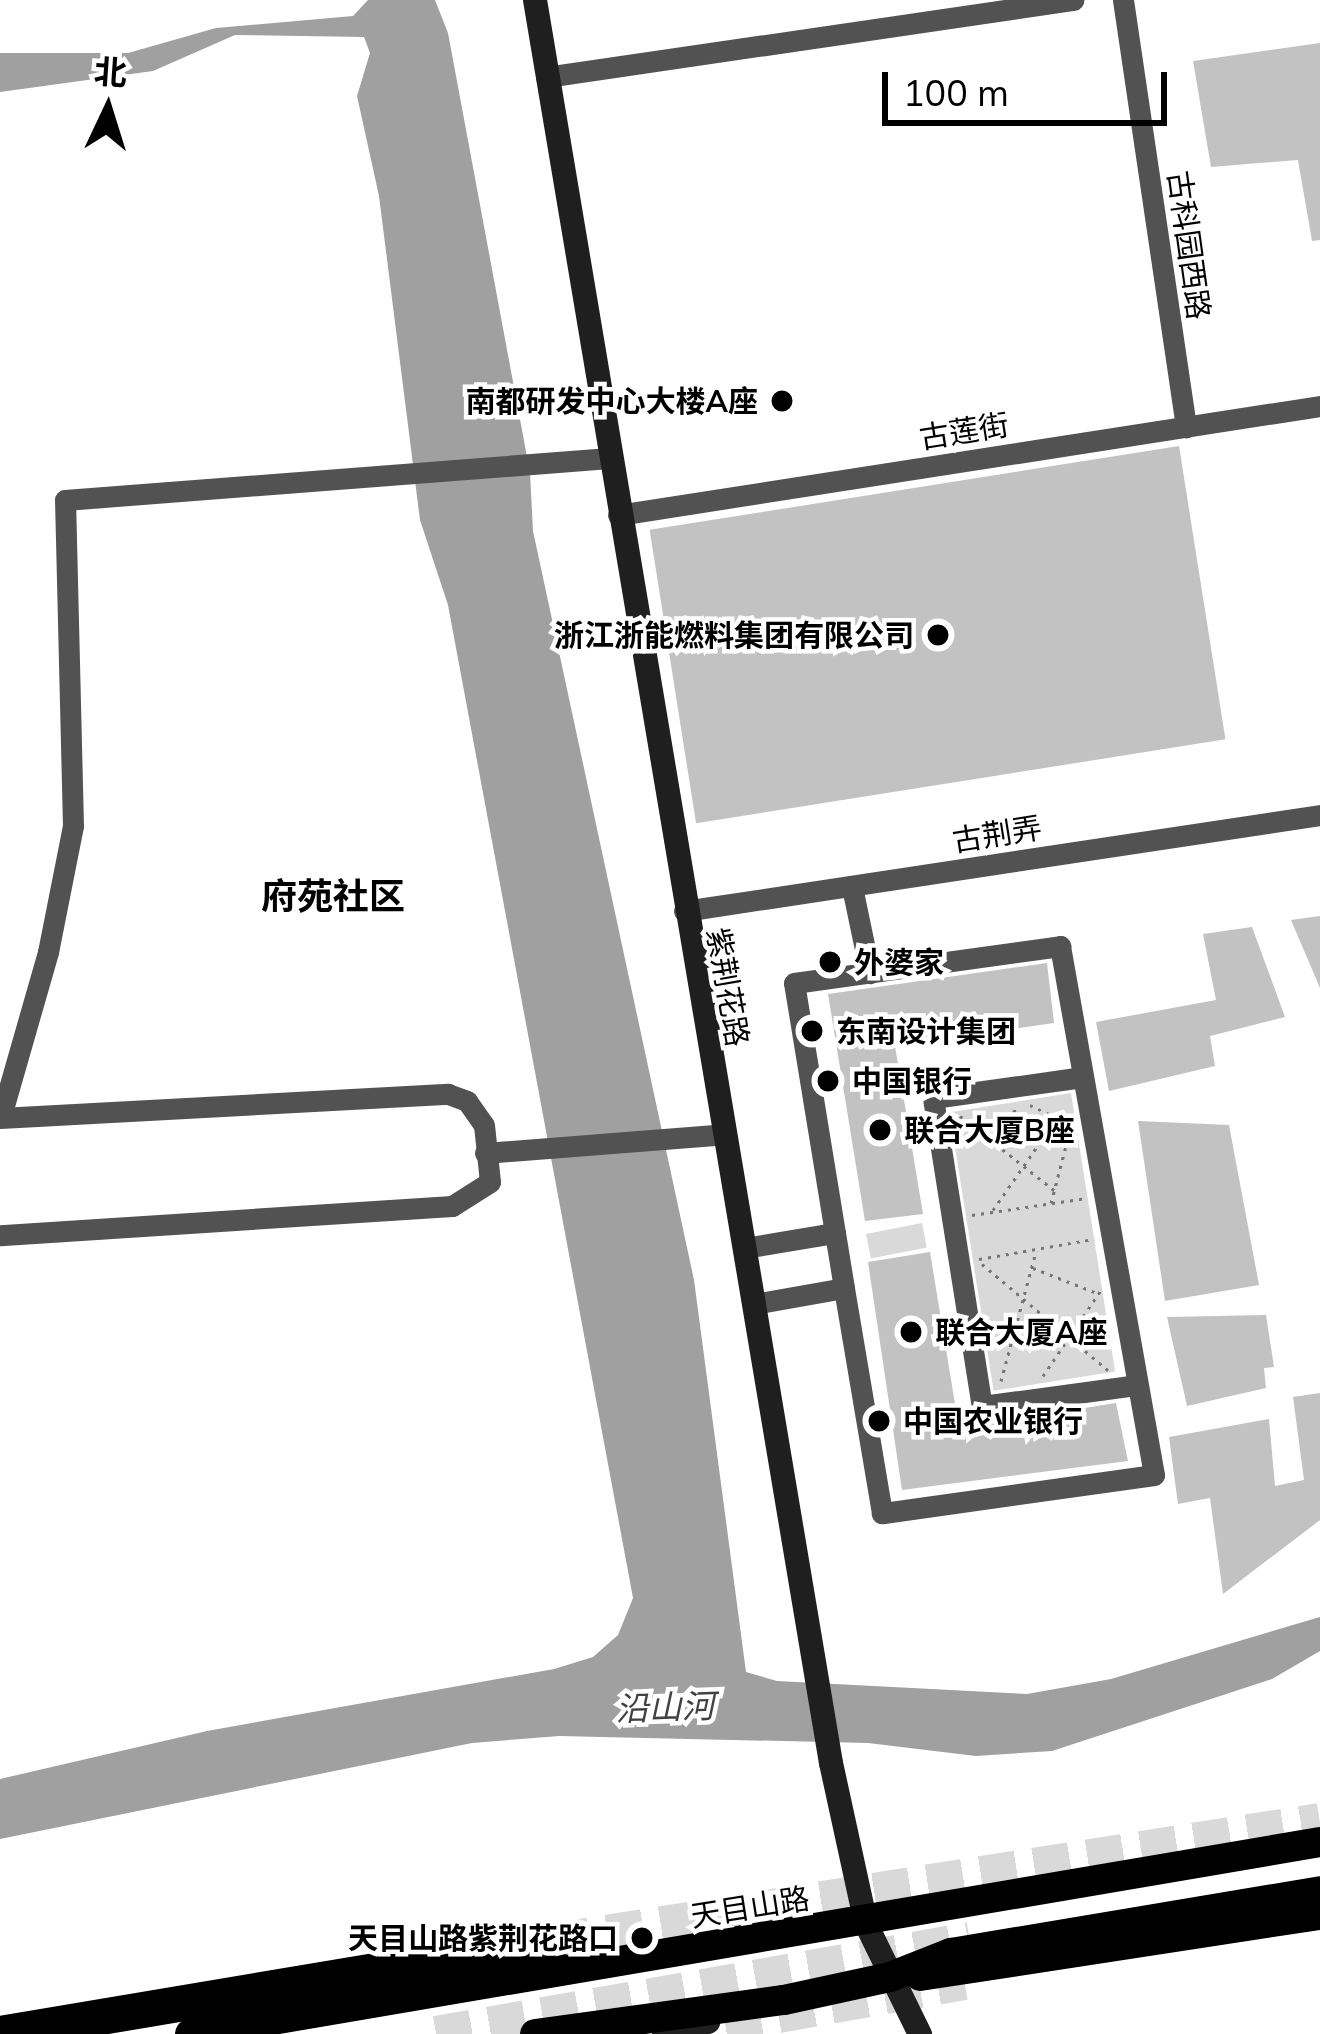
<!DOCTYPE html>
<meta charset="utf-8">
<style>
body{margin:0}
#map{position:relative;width:1320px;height:2034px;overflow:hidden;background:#fff;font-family:Mulish,"Noto Sans SC",sans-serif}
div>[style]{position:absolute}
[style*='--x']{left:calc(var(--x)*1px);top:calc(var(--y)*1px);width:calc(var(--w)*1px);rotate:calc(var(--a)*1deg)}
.green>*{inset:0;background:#d9d9d9;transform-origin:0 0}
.water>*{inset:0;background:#a0a0a0}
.building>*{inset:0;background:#c2c2c2;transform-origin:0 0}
.highway-tunnel>*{height:36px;margin-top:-18px;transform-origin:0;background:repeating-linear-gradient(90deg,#d9d9d9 0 36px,transparent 0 54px)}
.path>*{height:3px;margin-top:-1.5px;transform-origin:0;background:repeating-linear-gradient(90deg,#747474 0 3px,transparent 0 9px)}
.street>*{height:21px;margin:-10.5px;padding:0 10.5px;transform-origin:10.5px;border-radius:10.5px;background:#525252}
.secondary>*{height:24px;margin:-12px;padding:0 12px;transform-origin:12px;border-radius:12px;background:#1f1f1f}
.primary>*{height:30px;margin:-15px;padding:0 15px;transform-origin:15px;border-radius:15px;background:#000}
.highway>*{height:36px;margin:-18px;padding:0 18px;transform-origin:18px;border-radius:18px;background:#000}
.dots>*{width:33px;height:33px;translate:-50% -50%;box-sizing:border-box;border:6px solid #fff;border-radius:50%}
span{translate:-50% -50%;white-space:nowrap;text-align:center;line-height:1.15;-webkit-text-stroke:9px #fff;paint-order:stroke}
.street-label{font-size:30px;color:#000}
.poi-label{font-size:30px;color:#000;font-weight:700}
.right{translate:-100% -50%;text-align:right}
.left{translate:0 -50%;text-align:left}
.water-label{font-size:33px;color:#414141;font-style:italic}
.quarter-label{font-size:36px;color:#000;font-weight:700}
.north{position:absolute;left:48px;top:48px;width:120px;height:120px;-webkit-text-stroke:9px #fff;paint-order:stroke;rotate:4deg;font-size:33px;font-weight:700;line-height:48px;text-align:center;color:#000}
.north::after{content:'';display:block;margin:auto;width:42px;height:54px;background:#000;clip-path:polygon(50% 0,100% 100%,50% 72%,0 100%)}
.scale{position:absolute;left:882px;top:72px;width:285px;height:54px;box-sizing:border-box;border:6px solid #000;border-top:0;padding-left:15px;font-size:36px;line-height:42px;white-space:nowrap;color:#000;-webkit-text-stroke:9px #fff;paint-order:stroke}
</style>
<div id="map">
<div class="green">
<div style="left:1071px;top:1093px;width:282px;height:123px;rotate:81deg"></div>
<div style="left:922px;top:1223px;width:25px;height:57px;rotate:79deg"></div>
</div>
<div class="water">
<div style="clip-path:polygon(368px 0,435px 0,448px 33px,530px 473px,533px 531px,694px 1280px,746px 1672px,777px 1681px,1027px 1694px,1111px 1679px,1320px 1617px,1320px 1651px,1272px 1679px,1052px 1751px,976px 1756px,868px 1743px,559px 1736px,472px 1743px,0 1839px,0 1779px,207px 1731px,554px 1669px,593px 1657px,618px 1635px,633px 1598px,448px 605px,420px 520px,379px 196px,357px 96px,370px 53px,364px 37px,235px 35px,153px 71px,0 92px,0 53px,128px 53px,216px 28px,353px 16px)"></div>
</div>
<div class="building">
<div style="clip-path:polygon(1320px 43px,1320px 240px,1312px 241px,1298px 160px,1211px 167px,1193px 61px)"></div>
<div style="left:1179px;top:446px;width:297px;height:536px;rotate:81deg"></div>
<div style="clip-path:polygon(1320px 916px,1320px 988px,1291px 920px)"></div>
<div style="clip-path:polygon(1252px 927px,1285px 1017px,1210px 1036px,1215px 1066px,1109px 1091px,1096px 1022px,1216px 1000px,1203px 934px)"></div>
<div style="clip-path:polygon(1047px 963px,1054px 1023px,895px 1046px,923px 1214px,865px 1221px,828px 994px)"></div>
<div style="clip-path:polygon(1138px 1121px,1229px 1125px,1259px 1285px,1165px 1301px)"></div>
<div style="clip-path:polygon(930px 1252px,959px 1428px,1116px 1403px,1128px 1461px,902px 1490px,868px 1262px)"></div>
<div style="clip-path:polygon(1266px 1315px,1274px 1367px,1264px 1368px,1266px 1388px,1187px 1406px,1167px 1317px)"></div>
<div style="clip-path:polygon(1320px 1393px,1320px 1520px,1223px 1594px,1210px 1498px,1178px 1504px,1169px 1437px,1269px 1419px,1275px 1486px,1304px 1480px,1293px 1397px)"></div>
</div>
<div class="highway-tunnel">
<div style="--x:554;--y:1941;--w:775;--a:-8.9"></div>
<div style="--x:436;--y:2034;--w:542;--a:-9.98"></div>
<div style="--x:672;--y:2034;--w:297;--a:-10.1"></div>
</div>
<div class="path">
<div style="--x:1030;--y:1105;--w:44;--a:25.4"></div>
<div style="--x:960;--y:1116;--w:120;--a:38.2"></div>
<div style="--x:995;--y:1143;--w:44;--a:-58.8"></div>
<div style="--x:1051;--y:1203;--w:79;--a:-75.3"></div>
<div style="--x:993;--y:1210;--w:112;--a:-55.2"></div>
<div style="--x:972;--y:1215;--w:116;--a:-8.4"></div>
<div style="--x:979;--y:1259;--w:117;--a:-9.9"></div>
<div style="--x:982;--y:1264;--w:165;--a:40.1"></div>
<div style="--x:1033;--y:1268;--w:69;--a:21.3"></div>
<div style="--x:1043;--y:1376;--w:104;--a:-56"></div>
<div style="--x:1001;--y:1381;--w:135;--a:-74.9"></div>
</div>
<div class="street">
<div style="--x:1123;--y:0;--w:432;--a:81.6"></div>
<div style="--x:546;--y:77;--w:533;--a:-8.31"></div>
<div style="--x:618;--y:515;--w:710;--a:-8.83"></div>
<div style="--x:852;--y:887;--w:88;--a:78.2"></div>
<div style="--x:684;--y:911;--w:643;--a:-8.58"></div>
<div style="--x:1083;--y:1077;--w:151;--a:172"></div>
<div style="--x:933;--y:1098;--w:312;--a:81"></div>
<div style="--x:982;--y:1406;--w:157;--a:-7.7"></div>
<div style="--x:1;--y:1116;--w:171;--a:-74"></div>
<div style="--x:48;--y:952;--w:128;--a:-78.8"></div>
<div style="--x:73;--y:826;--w:326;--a:-91.4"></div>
<div style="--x:65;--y:500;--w:546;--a:-4.41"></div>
<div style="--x:0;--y:1118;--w:449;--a:-3.1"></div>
<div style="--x:448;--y:1094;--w:20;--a:20"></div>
<div style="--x:467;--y:1101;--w:29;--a:55"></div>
<div style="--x:484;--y:1125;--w:57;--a:84"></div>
<div style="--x:490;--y:1182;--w:45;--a:147.7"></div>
<div style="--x:452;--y:1206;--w:453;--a:176.3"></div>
<div style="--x:485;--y:1153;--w:240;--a:-4.5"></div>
<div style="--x:835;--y:1233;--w:56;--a:80.7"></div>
<div style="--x:744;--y:1248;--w:92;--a:-9.4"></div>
<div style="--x:835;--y:1233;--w:253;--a:-99.3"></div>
<div style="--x:794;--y:983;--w:269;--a:-7.9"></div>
<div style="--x:1060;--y:946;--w:537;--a:79.92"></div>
<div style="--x:1154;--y:1475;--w:275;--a:172"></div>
<div style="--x:882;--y:1513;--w:228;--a:-99.6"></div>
<div style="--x:844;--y:1288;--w:92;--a:170"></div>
</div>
<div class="secondary">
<div style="--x:535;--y:0;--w:1788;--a:80.47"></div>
<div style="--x:831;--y:1763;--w:165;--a:77.7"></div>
<div style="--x:866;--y:1924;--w:123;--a:63.9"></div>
<div style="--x:664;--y:2034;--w:46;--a:-15.3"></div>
</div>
<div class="primary">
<div style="--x:920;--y:1976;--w:405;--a:-8.7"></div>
<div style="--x:190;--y:2034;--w:1146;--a:-9.64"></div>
<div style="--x:535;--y:2034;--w:251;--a:-7.8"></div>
<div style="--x:784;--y:2000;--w:108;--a:-12.2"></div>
<div style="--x:890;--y:1977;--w:66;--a:-21.5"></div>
<div style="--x:951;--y:1953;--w:374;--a:-9.5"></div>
</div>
<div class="highway">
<div style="--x:0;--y:2034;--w:562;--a:-9.53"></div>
</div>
<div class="dots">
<div style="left:782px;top:401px;background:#000"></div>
<div style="left:938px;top:635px;background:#000"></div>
<div style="left:830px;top:962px;background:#000"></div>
<div style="left:812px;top:1031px;background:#000"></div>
<div style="left:828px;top:1081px;background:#000"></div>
<div style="left:880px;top:1130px;background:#000"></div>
<div style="left:911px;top:1332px;background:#000"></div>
<div style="left:879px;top:1421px;background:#000"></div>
<div style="left:642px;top:1938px;background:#000"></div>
</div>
<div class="street-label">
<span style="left:1189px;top:245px;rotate:82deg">古科园西路</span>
<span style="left:964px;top:431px;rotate:-9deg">古莲街</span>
<span style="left:997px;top:834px;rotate:-9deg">古荆弄</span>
<span style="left:728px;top:987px;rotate:80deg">紫荆花路</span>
<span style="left:750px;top:1907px;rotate:-9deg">天目山路</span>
</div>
<div class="poi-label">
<span class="right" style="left:758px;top:401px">南都研发中心大楼A座</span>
<span class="right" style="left:914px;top:635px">浙江浙能燃料集团有限公司</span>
<span class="left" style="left:854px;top:962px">外婆家</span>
<span class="left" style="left:836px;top:1031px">东南设计集团</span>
<span class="left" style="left:852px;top:1081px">中国银行</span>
<span class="left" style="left:904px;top:1130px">联合大厦B座</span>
<span class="left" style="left:935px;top:1332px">联合大厦A座</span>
<span class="left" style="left:903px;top:1421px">中国农业银行</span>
<span class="right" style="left:618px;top:1938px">天目山路紫荆花路口</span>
</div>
<div class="water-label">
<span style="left:665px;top:1707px;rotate:-2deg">沿山河</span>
</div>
<div class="quarter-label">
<span style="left:333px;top:896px">府苑社区</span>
</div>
<div class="north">北</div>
<div class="scale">100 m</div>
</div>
